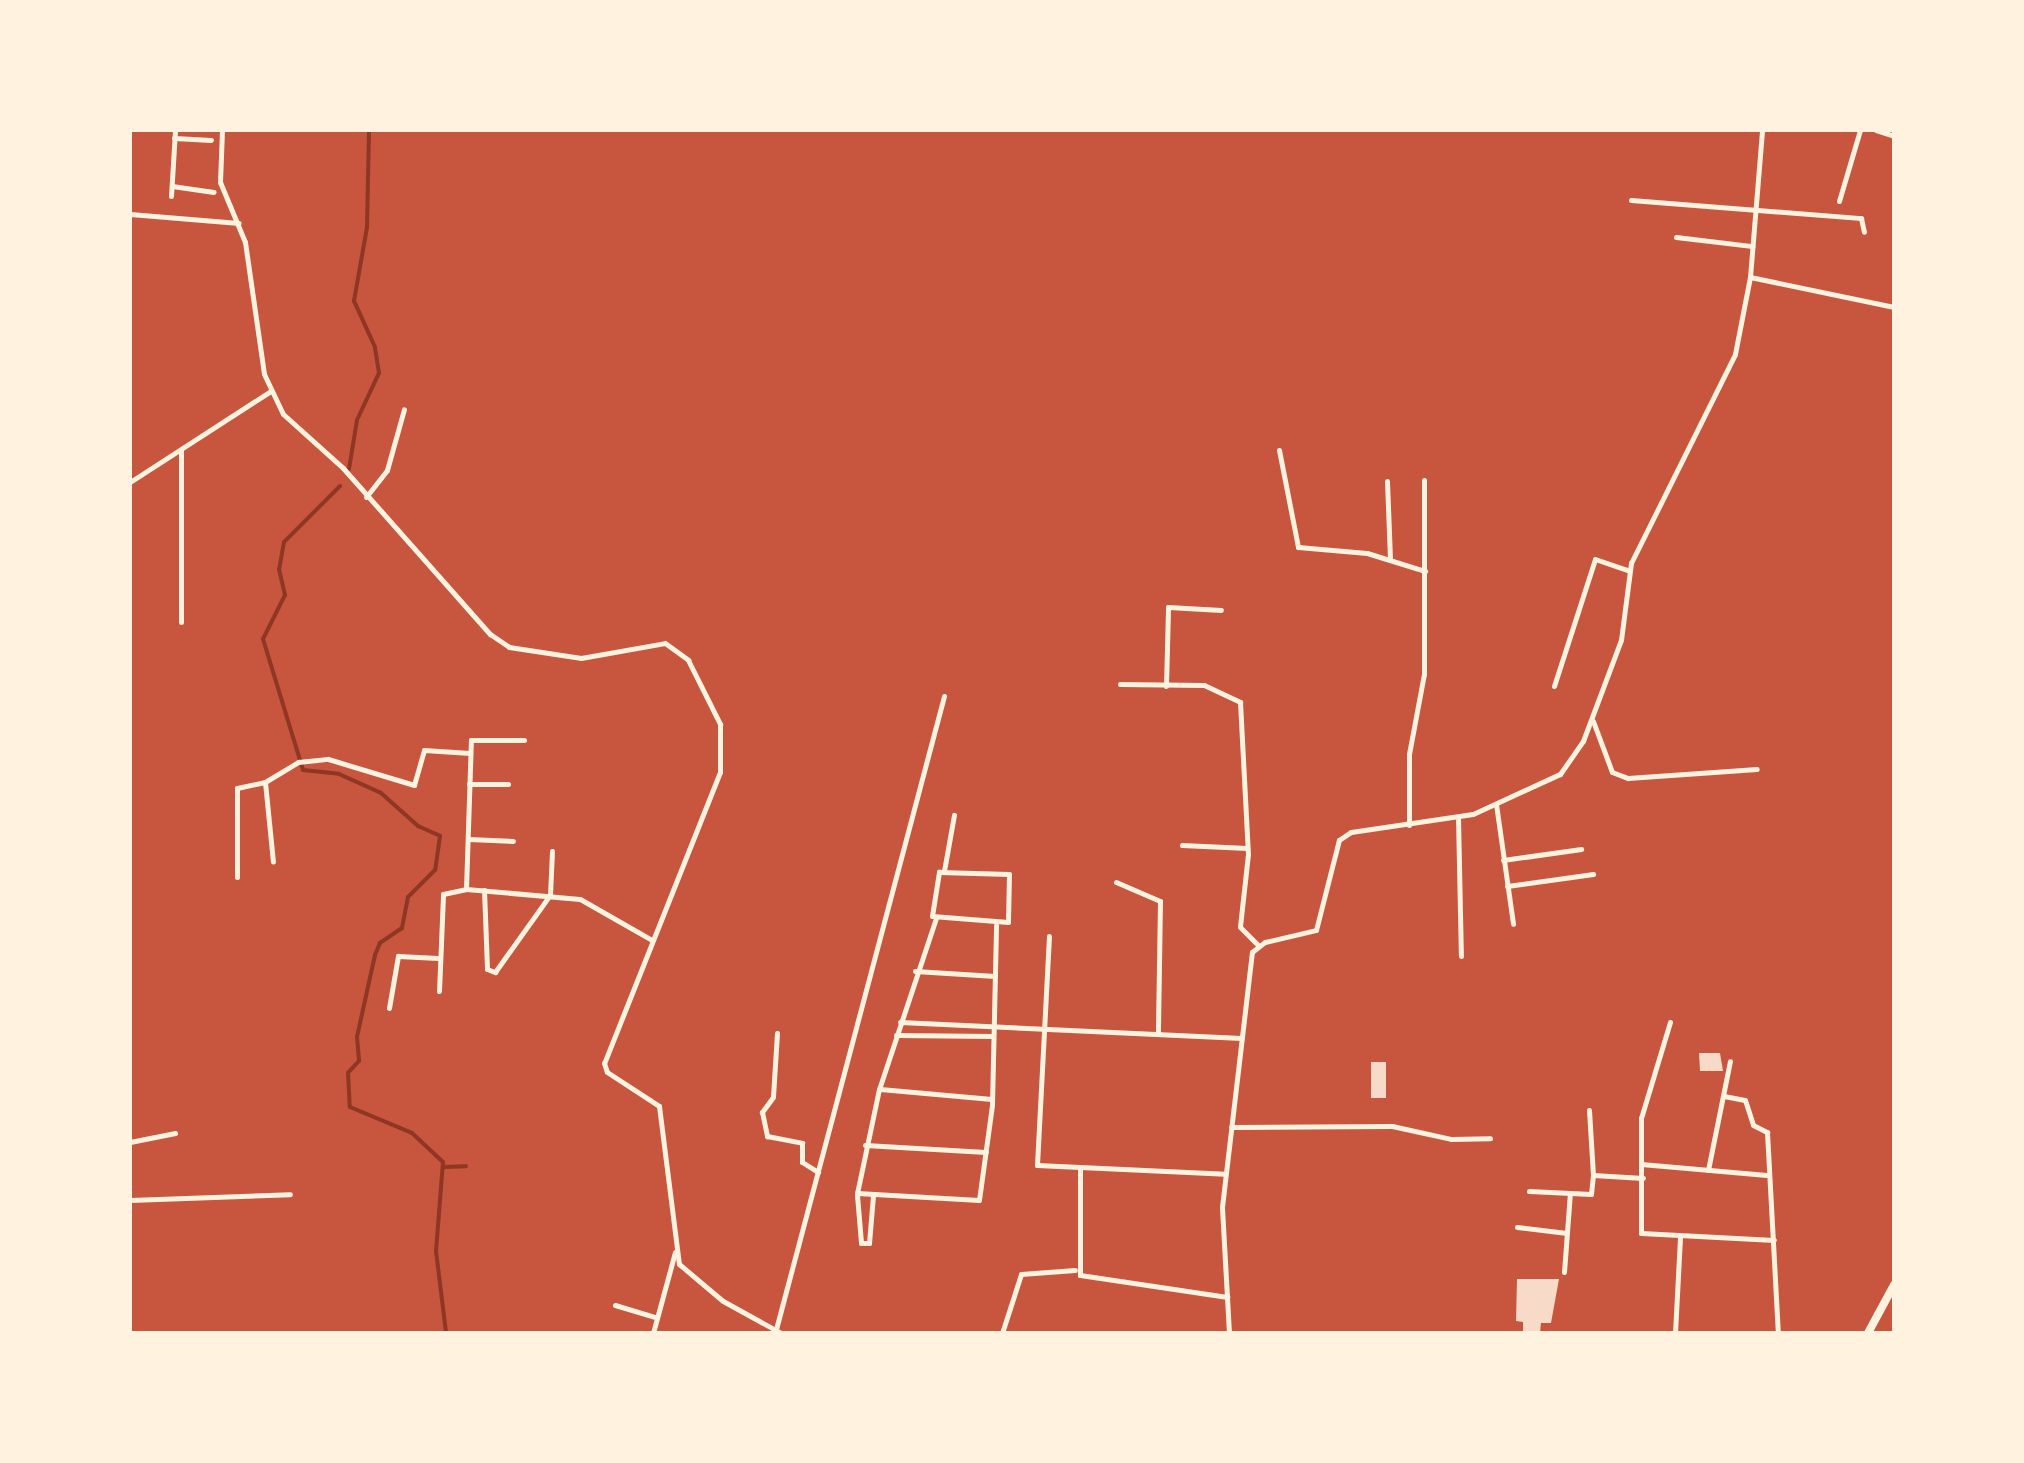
<!DOCTYPE html>
<style>
body{margin:0}
#map{position:relative;width:2024px;height:1463px;overflow:hidden;background:#c8553d;font-family:"Space Grotesk",sans-serif}
div>[style]{position:absolute}
[style*='--x']{left:calc(var(--x)*1px);top:calc(var(--y)*1px);width:calc(var(--w)*1px);rotate:calc(var(--a)*1deg)}
.stream>*{height:4px;margin:-2px;padding:0 2px;transform-origin:2px;border-radius:2px;background:#8f3625}
.building>*{inset:0;background:#f7dbc8;transform-origin:0 0}
.minor>*{height:5px;margin:-2.5px;padding:0 2.5px;transform-origin:2.5px;border-radius:2.5px;background:#fff3e0}
.secondary>*{height:8px;margin:-4px;padding:0 4px;transform-origin:4px;border-radius:4px;background:#fff3e0}
span{translate:-50% -50%;white-space:nowrap;text-align:center;line-height:1.15;-webkit-text-stroke:8px #fff3e0;paint-order:stroke}
.frame{position:absolute;inset:0;border:132px solid #fff3e0;pointer-events:none}
</style>
<div id="map">
<div class="stream">
<div style="--x:349;--y:469;--w:50;--a:-80.7"></div>
<div style="--x:357;--y:420;--w:52;--a:-64.9"></div>
<div style="--x:379;--y:373;--w:26;--a:-99"></div>
<div style="--x:375;--y:347;--w:51;--a:-114.5"></div>
<div style="--x:354;--y:301;--w:75;--a:-80"></div>
<div style="--x:367;--y:227;--w:97;--a:-88.8"></div>
<div style="--x:340;--y:486;--w:79;--a:135"></div>
<div style="--x:284;--y:542;--w:27;--a:100"></div>
<div style="--x:279;--y:569;--w:27;--a:77"></div>
<div style="--x:285;--y:595;--w:49;--a:116.6"></div>
<div style="--x:263;--y:639;--w:137;--a:73"></div>
<div style="--x:303;--y:770;--w:36;--a:6"></div>
<div style="--x:339;--y:774;--w:46;--a:24.3"></div>
<div style="--x:381;--y:793;--w:50;--a:41.7"></div>
<div style="--x:418;--y:826;--w:24;--a:24"></div>
<div style="--x:440;--y:836;--w:34;--a:98"></div>
<div style="--x:435;--y:870;--w:38;--a:135"></div>
<div style="--x:408;--y:897;--w:32;--a:101"></div>
<div style="--x:402;--y:928;--w:27;--a:146"></div>
<div style="--x:380;--y:943;--w:13;--a:113"></div>
<div style="--x:375;--y:955;--w:84;--a:102.4"></div>
<div style="--x:357;--y:1037;--w:24;--a:85"></div>
<div style="--x:359;--y:1061;--w:16;--a:133"></div>
<div style="--x:348;--y:1073;--w:34;--a:87"></div>
<div style="--x:350;--y:1107;--w:67;--a:22.8"></div>
<div style="--x:412;--y:1133;--w:42;--a:43.1"></div>
<div style="--x:443;--y:1162;--w:89;--a:94.5"></div>
<div style="--x:436;--y:1251;--w:83;--a:83"></div>
<div style="--x:443;--y:1167;--w:23;--a:-2"></div>
</div>
<div class="building">
<div style="clip-path:polygon(1699px 1053px,1720px 1053px,1723px 1071px,1700px 1071px)"></div>
<div style="left:1371px;top:1062px;width:15px;height:36px"></div>
<div style="clip-path:polygon(1517px 1279px,1559px 1279px,1551px 1323px,1541px 1323px,1540px 1333px,1523px 1333px,1523px 1322px,1516px 1321px)"></div>
</div>
<div class="minor">
<div style="--x:222;--y:130;--w:52;--a:92.2"></div>
<div style="--x:220;--y:182;--w:65;--a:67.4"></div>
<div style="--x:245;--y:242;--w:133;--a:81.8"></div>
<div style="--x:264;--y:374;--w:44;--a:64.6"></div>
<div style="--x:283;--y:414;--w:81;--a:42"></div>
<div style="--x:343;--y:468;--w:222;--a:48.5"></div>
<div style="--x:490;--y:634;--w:23;--a:34"></div>
<div style="--x:509;--y:647;--w:73;--a:8.7"></div>
<div style="--x:581;--y:658;--w:85;--a:-10.1"></div>
<div style="--x:665;--y:643;--w:29;--a:36"></div>
<div style="--x:688;--y:660;--w:72;--a:63.4"></div>
<div style="--x:720;--y:724;--w:48;--a:90"></div>
<div style="--x:720;--y:772;--w:313;--a:111.7"></div>
<div style="--x:604;--y:1063;--w:9;--a:72"></div>
<div style="--x:607;--y:1072;--w:62;--a:33.2"></div>
<div style="--x:659;--y:1106;--w:159;--a:82.8"></div>
<div style="--x:679;--y:1264;--w:57;--a:40.1"></div>
<div style="--x:723;--y:1301;--w:66;--a:28.9"></div>
<div style="--x:1876;--y:130;--w:19;--a:18"></div>
<div style="--x:174;--y:138;--w:37;--a:3"></div>
<div style="--x:172;--y:186;--w:42;--a:8.1"></div>
<div style="--x:171;--y:196;--w:66;--a:-86.5"></div>
<div style="--x:1631;--y:200;--w:231;--a:4.5"></div>
<div style="--x:1861;--y:218;--w:14;--a:78"></div>
<div style="--x:1839;--y:201;--w:74;--a:-73.5"></div>
<div style="--x:130;--y:214;--w:109;--a:4.7"></div>
<div style="--x:1676;--y:237;--w:77;--a:6.8"></div>
<div style="--x:1750;--y:277;--w:147;--a:11.8"></div>
<div style="--x:1279;--y:450;--w:99;--a:78.9"></div>
<div style="--x:1298;--y:547;--w:69;--a:5"></div>
<div style="--x:1367;--y:553;--w:61;--a:17.2"></div>
<div style="--x:1387;--y:481;--w:79;--a:87.8"></div>
<div style="--x:130;--y:482;--w:166;--a:-32.9"></div>
<div style="--x:366;--y:497;--w:34;--a:-52"></div>
<div style="--x:387;--y:470;--w:63;--a:-74.4"></div>
<div style="--x:181;--y:622;--w:172;--a:-90"></div>
<div style="--x:1120;--y:684;--w:84;--a:0.7"></div>
<div style="--x:1204;--y:685;--w:40;--a:25"></div>
<div style="--x:1240;--y:702;--w:152;--a:87"></div>
<div style="--x:1248;--y:854;--w:73;--a:96.3"></div>
<div style="--x:1240;--y:927;--w:25;--a:45"></div>
<div style="--x:1166;--y:686;--w:79;--a:-88.5"></div>
<div style="--x:1168;--y:607;--w:53;--a:3.2"></div>
<div style="--x:1554;--y:686;--w:133;--a:-72.1"></div>
<div style="--x:1595;--y:559;--w:36;--a:19"></div>
<div style="--x:1593;--y:721;--w:54;--a:69.6"></div>
<div style="--x:1612;--y:772;--w:17;--a:21"></div>
<div style="--x:1628;--y:778;--w:129;--a:-4"></div>
<div style="--x:265;--y:782;--w:80;--a:84.3"></div>
<div style="--x:469;--y:784;--w:39;--a:0"></div>
<div style="--x:1496;--y:804;--w:121;--a:81.9"></div>
<div style="--x:1458;--y:817;--w:139;--a:88.8"></div>
<div style="--x:1409;--y:825;--w:71;--a:-90"></div>
<div style="--x:1409;--y:754;--w:81;--a:-79.4"></div>
<div style="--x:1424;--y:674;--w:194;--a:-90"></div>
<div style="--x:468;--y:839;--w:45;--a:2.5"></div>
<div style="--x:1182;--y:845;--w:65;--a:2.6"></div>
<div style="--x:1503;--y:860;--w:79;--a:-8"></div>
<div style="--x:944;--y:871;--w:57;--a:-79.9"></div>
<div style="--x:939;--y:872;--w:70;--a:1.6"></div>
<div style="--x:1009;--y:874;--w:48;--a:91.2"></div>
<div style="--x:1008;--y:922;--w:76;--a:-175.5"></div>
<div style="--x:932;--y:916;--w:45;--a:-81"></div>
<div style="--x:237;--y:877;--w:89;--a:-90"></div>
<div style="--x:237;--y:788;--w:29;--a:-12"></div>
<div style="--x:265;--y:782;--w:39;--a:-31"></div>
<div style="--x:298;--y:762;--w:30;--a:-6"></div>
<div style="--x:328;--y:759;--w:90;--a:16.8"></div>
<div style="--x:414;--y:785;--w:36;--a:-74"></div>
<div style="--x:424;--y:750;--w:46;--a:3.7"></div>
<div style="--x:1116;--y:882;--w:48;--a:23.4"></div>
<div style="--x:1160;--y:901;--w:133;--a:90.9"></div>
<div style="--x:1507;--y:886;--w:87;--a:-7.9"></div>
<div style="--x:466;--y:889;--w:149;--a:-88.1"></div>
<div style="--x:471;--y:740;--w:53;--a:0"></div>
<div style="--x:484;--y:890;--w:79;--a:87.8"></div>
<div style="--x:487;--y:969;--w:9;--a:21"></div>
<div style="--x:495;--y:972;--w:95;--a:-54.5"></div>
<div style="--x:550;--y:895;--w:44;--a:-87.4"></div>
<div style="--x:936;--y:918;--w:180;--a:108.4"></div>
<div style="--x:879;--y:1089;--w:106;--a:101.9"></div>
<div style="--x:857;--y:1193;--w:122;--a:3.3"></div>
<div style="--x:979;--y:1200;--w:96;--a:-82.2"></div>
<div style="--x:992;--y:1105;--w:180;--a:-88.7"></div>
<div style="--x:1049;--y:936;--w:229;--a:93"></div>
<div style="--x:1037;--y:1165;--w:188;--a:2.7"></div>
<div style="--x:915;--y:971;--w:80;--a:3.6"></div>
<div style="--x:439;--y:991;--w:97;--a:-87.6"></div>
<div style="--x:443;--y:894;--w:24;--a:-12"></div>
<div style="--x:466;--y:889;--w:114;--a:5"></div>
<div style="--x:580;--y:899;--w:83;--a:29.7"></div>
<div style="--x:389;--y:1008;--w:53;--a:-80.2"></div>
<div style="--x:398;--y:956;--w:40;--a:2.9"></div>
<div style="--x:900;--y:1022;--w:342;--a:2.7"></div>
<div style="--x:1670;--y:1022;--w:100;--a:106.8"></div>
<div style="--x:1641;--y:1118;--w:115;--a:90"></div>
<div style="--x:1641;--y:1233;--w:133;--a:3"></div>
<div style="--x:777;--y:1033;--w:64;--a:93.6"></div>
<div style="--x:773;--y:1097;--w:19;--a:126"></div>
<div style="--x:762;--y:1112;--w:25;--a:78"></div>
<div style="--x:767;--y:1136;--w:36;--a:11"></div>
<div style="--x:802;--y:1143;--w:19;--a:90"></div>
<div style="--x:802;--y:1162;--w:19;--a:32"></div>
<div style="--x:896;--y:1035;--w:97;--a:0.6"></div>
<div style="--x:880;--y:1089;--w:112;--a:5.1"></div>
<div style="--x:1724;--y:1096;--w:21;--a:11"></div>
<div style="--x:1745;--y:1100;--w:26;--a:72"></div>
<div style="--x:1753;--y:1125;--w:16;--a:27"></div>
<div style="--x:1767;--y:1132;--w:201;--a:86.9"></div>
<div style="--x:1589;--y:1110;--w:65;--a:86.5"></div>
<div style="--x:1593;--y:1175;--w:50;--a:3.4"></div>
<div style="--x:1231;--y:1127;--w:161;--a:-0.4"></div>
<div style="--x:1392;--y:1126;--w:60;--a:12.4"></div>
<div style="--x:1451;--y:1139;--w:39;--a:-1"></div>
<div style="--x:130;--y:1142;--w:46;--a:-11.3"></div>
<div style="--x:865;--y:1145;--w:121;--a:3.3"></div>
<div style="--x:1641;--y:1164;--w:126;--a:5"></div>
<div style="--x:1080;--y:1168;--w:107;--a:90"></div>
<div style="--x:1080;--y:1275;--w:149;--a:8.5"></div>
<div style="--x:1708;--y:1170;--w:111;--a:-78.6"></div>
<div style="--x:1529;--y:1191;--w:62;--a:2.8"></div>
<div style="--x:1591;--y:1194;--w:19;--a:-84"></div>
<div style="--x:857;--y:1195;--w:48;--a:85.2"></div>
<div style="--x:861;--y:1243;--w:8;--a:0"></div>
<div style="--x:869;--y:1243;--w:48;--a:-85.2"></div>
<div style="--x:130;--y:1200;--w:160;--a:-2.1"></div>
<div style="--x:1517;--y:1227;--w:50;--a:6.8"></div>
<div style="--x:1564;--y:1272;--w:79;--a:-85.7"></div>
<div style="--x:615;--y:1305;--w:42;--a:16.7"></div>
<div style="--x:653;--y:1333;--w:84;--a:-74.8"></div>
<div style="--x:775;--y:1333;--w:659;--a:-75.14"></div>
<div style="--x:1002;--y:1333;--w:62;--a:-72.1"></div>
<div style="--x:1021;--y:1274;--w:54;--a:-4.2"></div>
<div style="--x:1229;--y:1333;--w:126;--a:-93.2"></div>
<div style="--x:1222;--y:1207;--w:257;--a:-83.3"></div>
<div style="--x:1252;--y:952;--w:16;--a:-38"></div>
<div style="--x:1265;--y:942;--w:52;--a:-13.2"></div>
<div style="--x:1316;--y:930;--w:93;--a:-75.7"></div>
<div style="--x:1339;--y:840;--w:14;--a:-34"></div>
<div style="--x:1351;--y:832;--w:123;--a:-8.4"></div>
<div style="--x:1473;--y:814;--w:96;--a:-24.7"></div>
<div style="--x:1560;--y:774;--w:40;--a:-55.1"></div>
<div style="--x:1583;--y:741;--w:108;--a:-69.4"></div>
<div style="--x:1621;--y:640;--w:78;--a:-82.6"></div>
<div style="--x:1631;--y:563;--w:233;--a:-63.5"></div>
<div style="--x:1735;--y:354;--w:78;--a:-79"></div>
<div style="--x:1750;--y:277;--w:147;--a:-85.3"></div>
<div style="--x:1675;--y:1333;--w:96;--a:-87"></div>
</div>
<div class="secondary">
<div style="--x:1868;--y:1333;--w:55;--a:-61.6"></div>
</div>
<div class="frame"></div>
</div>
